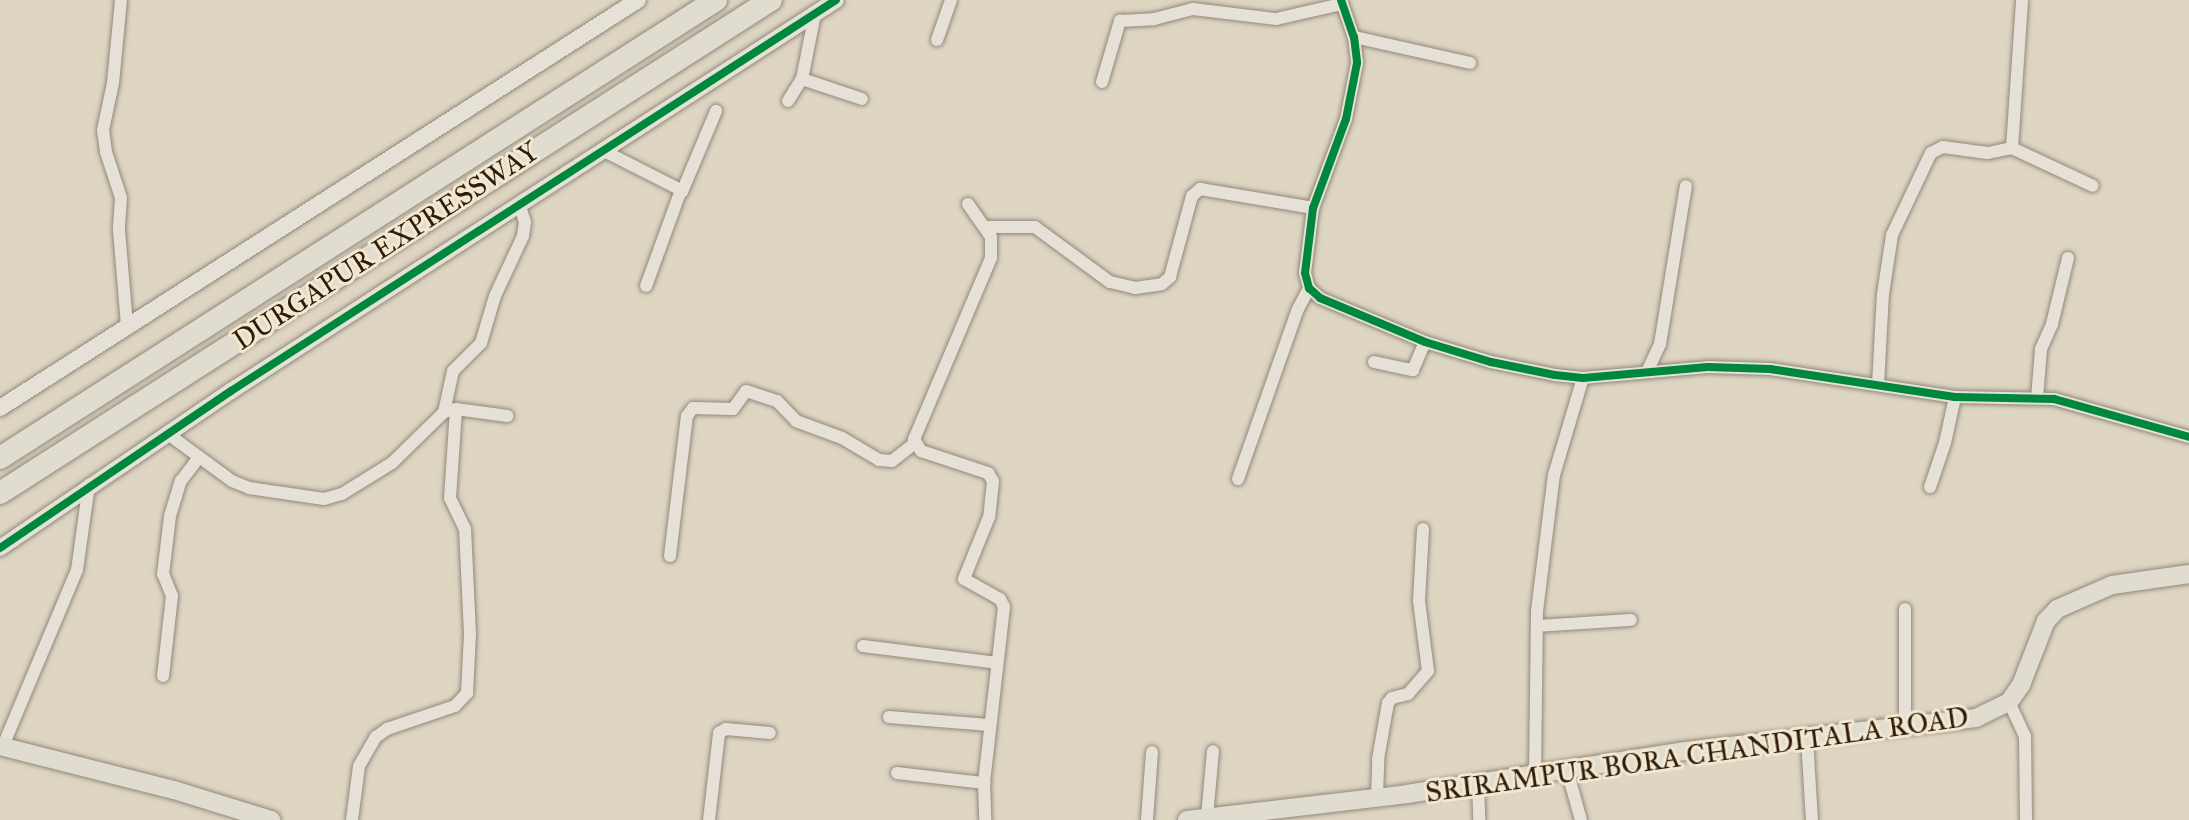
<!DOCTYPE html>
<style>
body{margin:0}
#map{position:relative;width:2189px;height:820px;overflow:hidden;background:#ded5c2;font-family:"IM FELL Great Primer",serif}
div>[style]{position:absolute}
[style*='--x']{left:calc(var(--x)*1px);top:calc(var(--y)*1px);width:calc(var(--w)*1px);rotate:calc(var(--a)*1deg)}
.roads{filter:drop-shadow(0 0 2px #90897c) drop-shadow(0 0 2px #90897c)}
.street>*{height:12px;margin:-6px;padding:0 6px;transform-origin:6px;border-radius:6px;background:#e6e1d6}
.secondary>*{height:16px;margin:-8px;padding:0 8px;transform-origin:8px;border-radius:8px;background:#e6e1d6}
.primary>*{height:18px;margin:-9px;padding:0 9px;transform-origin:9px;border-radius:9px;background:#e1dcd0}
.highway>*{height:22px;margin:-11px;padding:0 11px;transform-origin:11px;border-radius:11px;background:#e1dcd0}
.cycleway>*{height:8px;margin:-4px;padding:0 4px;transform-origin:4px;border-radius:4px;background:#00873e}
span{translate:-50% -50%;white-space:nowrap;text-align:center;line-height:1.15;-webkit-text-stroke:6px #f2e7cf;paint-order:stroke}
.street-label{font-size:28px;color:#2e1b0a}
</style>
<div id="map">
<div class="roads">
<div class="street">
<div style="--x:121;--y:0;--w:83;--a:95.5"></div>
<div style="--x:113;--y:83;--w:48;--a:102"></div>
<div style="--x:103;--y:130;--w:22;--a:82"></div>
<div style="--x:106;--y:152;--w:48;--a:71.9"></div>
<div style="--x:121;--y:198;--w:32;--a:94"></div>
<div style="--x:119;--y:230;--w:96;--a:85.2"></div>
<div style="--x:1341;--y:0;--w:39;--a:71"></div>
<div style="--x:1354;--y:37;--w:26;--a:83"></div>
<div style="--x:1357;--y:63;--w:57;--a:101.1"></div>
<div style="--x:1346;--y:119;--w:95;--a:110.3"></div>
<div style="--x:1313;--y:208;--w:65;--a:97"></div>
<div style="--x:1305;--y:273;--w:16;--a:75"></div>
<div style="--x:1309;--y:288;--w:15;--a:42"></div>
<div style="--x:1320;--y:298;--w:114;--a:22.7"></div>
<div style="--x:1425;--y:342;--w:69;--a:16.9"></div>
<div style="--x:1491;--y:362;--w:65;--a:11.5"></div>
<div style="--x:1555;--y:375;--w:28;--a:6"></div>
<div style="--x:1583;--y:378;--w:125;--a:-5"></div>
<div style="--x:1708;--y:367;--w:62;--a:1.8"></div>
<div style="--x:1770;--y:369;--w:187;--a:8.6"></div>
<div style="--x:1955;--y:397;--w:99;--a:1.2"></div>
<div style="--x:2054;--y:399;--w:140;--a:15.7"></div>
<div style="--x:1354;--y:37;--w:119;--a:12.6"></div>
<div style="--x:937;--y:40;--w:42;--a:-70.7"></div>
<div style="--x:802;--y:79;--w:63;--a:18.4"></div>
<div style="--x:1102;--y:82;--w:64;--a:-73.6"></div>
<div style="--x:1120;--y:21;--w:34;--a:-3"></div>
<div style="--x:1154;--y:19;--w:40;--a:-14.4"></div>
<div style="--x:1193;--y:9;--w:84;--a:6.9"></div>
<div style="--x:1276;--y:19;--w:68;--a:-12.8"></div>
<div style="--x:788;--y:101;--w:26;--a:-58"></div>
<div style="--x:802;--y:79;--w:66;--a:-78.7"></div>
<div style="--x:2012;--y:148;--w:89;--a:25.1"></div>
<div style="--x:602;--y:150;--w:89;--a:26.9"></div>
<div style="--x:681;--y:190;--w:102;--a:110"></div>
<div style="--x:682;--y:192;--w:88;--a:-67.2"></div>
<div style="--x:968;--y:204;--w:40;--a:55.1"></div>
<div style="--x:991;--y:237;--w:21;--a:90"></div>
<div style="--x:991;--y:258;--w:197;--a:113"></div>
<div style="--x:914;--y:439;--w:14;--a:60"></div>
<div style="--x:921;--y:451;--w:71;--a:18.2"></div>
<div style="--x:988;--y:473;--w:9;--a:58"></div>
<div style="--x:993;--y:481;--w:36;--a:96"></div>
<div style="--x:989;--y:517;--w:67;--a:112"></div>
<div style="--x:964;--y:579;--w:41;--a:29.1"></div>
<div style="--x:1000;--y:599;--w:9;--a:63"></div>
<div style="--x:1004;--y:607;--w:177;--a:96.5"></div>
<div style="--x:984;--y:783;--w:37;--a:88"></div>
<div style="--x:986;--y:227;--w:49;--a:0"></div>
<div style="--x:1035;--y:227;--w:93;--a:36.3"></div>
<div style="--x:1110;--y:282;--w:26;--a:13"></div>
<div style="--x:1135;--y:288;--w:27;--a:-8"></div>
<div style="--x:1162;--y:284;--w:11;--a:-41"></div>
<div style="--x:1170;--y:277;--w:84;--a:-74.8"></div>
<div style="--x:1192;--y:196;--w:11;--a:-41"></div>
<div style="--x:1200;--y:189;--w:115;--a:9.5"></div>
<div style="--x:1374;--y:362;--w:40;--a:12"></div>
<div style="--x:1413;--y:370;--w:30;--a:-67"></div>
<div style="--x:1647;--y:372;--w:31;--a:-65"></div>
<div style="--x:1660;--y:344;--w:160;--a:-80.7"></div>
<div style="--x:1878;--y:385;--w:91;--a:-86.9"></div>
<div style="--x:1883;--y:294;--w:60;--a:-81.3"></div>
<div style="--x:1892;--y:235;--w:91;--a:-64.6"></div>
<div style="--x:1931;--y:153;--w:13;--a:-27"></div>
<div style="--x:1943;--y:147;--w:45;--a:7.6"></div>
<div style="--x:1988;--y:153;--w:25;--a:-12"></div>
<div style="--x:2012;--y:148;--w:148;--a:-86.1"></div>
<div style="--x:2037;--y:398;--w:49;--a:-85.3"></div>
<div style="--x:2041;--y:349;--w:27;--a:-66"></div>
<div style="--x:2052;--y:324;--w:68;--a:-76.4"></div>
<div style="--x:444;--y:412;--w:42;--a:-77.6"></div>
<div style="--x:453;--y:371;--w:40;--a:-45"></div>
<div style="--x:481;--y:343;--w:49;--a:-73.4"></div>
<div style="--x:495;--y:296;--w:66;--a:-65"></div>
<div style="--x:523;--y:236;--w:14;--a:-82"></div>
<div style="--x:525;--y:222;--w:19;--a:-108"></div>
<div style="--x:168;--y:434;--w:79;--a:36.3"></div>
<div style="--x:232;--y:481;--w:18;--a:22"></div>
<div style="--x:249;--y:488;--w:76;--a:8.3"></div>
<div style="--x:324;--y:499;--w:19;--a:-16"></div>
<div style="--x:342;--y:494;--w:59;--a:-31.8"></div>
<div style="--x:392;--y:463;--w:73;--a:-44.4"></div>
<div style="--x:444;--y:412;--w:12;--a:-14"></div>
<div style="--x:456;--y:409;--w:52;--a:7.7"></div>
<div style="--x:1238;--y:479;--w:180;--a:-70.6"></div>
<div style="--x:1298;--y:309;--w:24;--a:-62"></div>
<div style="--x:1930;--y:487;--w:46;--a:-71.2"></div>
<div style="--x:1945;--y:443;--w:47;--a:-77.7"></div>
<div style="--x:670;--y:556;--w:141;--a:-83.1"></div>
<div style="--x:687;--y:416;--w:10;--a:-53"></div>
<div style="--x:693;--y:408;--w:40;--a:1.4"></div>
<div style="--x:733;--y:409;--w:22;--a:-54"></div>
<div style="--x:746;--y:391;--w:33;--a:18"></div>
<div style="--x:777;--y:401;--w:28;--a:46"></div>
<div style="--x:796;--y:421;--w:49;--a:20.3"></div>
<div style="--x:842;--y:438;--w:43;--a:30.7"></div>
<div style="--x:879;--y:460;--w:13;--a:4"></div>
<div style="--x:892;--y:461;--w:28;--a:-38"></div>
<div style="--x:1537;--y:626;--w:94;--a:-3.7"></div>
<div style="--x:863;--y:646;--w:135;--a:7.2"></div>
<div style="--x:163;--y:676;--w:81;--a:-83.6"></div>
<div style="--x:172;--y:596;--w:24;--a:-112"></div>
<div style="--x:163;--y:574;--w:58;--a:-83.1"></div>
<div style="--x:170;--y:516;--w:37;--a:-73"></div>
<div style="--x:181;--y:481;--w:30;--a:-53"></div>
<div style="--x:2009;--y:702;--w:38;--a:65"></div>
<div style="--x:2025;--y:736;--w:84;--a:89.3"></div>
<div style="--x:889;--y:717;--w:100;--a:4.6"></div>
<div style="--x:1905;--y:729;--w:120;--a:-90"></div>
<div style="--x:1807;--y:739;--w:81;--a:86.5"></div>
<div style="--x:3;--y:746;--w:191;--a:-67.2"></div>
<div style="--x:77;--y:570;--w:86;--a:-82"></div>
<div style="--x:1567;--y:770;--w:52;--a:74.4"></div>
<div style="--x:897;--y:773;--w:88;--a:6.6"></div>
<div style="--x:1535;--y:775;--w:164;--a:-89.3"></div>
<div style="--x:1537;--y:611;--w:137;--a:-82.9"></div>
<div style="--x:1554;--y:475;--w:101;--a:-73.4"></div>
<div style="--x:1478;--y:783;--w:37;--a:88"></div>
<div style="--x:1377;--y:797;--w:38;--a:-88"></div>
<div style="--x:1378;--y:759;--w:57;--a:-79.9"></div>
<div style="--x:1388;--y:703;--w:6;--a:-51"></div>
<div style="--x:1392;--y:698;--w:16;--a:-14"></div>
<div style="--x:1408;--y:694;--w:30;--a:-49"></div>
<div style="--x:1428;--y:671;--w:71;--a:-97.3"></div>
<div style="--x:1419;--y:601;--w:72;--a:-86.8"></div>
<div style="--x:1207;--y:817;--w:66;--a:-84.8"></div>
<div style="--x:352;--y:820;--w:54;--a:-82.6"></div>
<div style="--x:359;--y:766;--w:34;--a:-60"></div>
<div style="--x:376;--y:737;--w:14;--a:-36"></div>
<div style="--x:387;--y:729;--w:72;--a:-18.7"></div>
<div style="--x:455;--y:706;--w:18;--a:-47"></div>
<div style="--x:467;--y:693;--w:59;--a:-87.1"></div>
<div style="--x:470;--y:634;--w:105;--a:-92.7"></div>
<div style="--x:465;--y:529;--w:34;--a:-116"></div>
<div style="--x:450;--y:498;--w:89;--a:-86.1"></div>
<div style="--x:709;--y:820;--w:88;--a:-83.4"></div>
<div style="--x:719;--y:733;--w:8;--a:-30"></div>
<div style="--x:726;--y:729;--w:44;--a:5.2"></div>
<div style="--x:1147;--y:820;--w:68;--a:-85.8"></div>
</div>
<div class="secondary">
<div style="--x:0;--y:408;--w:757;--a:-32.6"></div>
<div style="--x:0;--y:548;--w:279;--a:-34.2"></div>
<div style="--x:231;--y:391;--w:720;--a:-32.87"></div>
</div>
<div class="primary">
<div style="--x:0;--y:746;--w:179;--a:14.2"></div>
<div style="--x:174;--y:790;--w:102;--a:17.2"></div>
<div style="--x:1187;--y:820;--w:222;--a:-6.7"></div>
<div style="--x:1407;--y:794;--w:282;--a:-8.8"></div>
<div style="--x:1686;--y:751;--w:292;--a:-6.5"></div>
<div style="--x:1976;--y:718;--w:37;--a:-26"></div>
<div style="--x:2009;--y:702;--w:21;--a:-55"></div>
<div style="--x:2021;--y:685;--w:69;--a:-68.7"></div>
<div style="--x:2046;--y:621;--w:16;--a:-47"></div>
<div style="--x:2057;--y:609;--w:60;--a:-23.6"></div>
<div style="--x:2112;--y:585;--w:78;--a:-8.1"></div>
</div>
<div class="highway">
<div style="--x:0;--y:458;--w:850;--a:-32.61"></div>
<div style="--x:0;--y:493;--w:915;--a:-32.6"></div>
</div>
</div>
<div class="cycleway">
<div style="--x:1341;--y:0;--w:39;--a:71"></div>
<div style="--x:1354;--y:37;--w:26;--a:83"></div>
<div style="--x:1357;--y:63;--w:57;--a:101.1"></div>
<div style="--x:1346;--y:119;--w:95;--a:110.3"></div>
<div style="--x:1313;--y:208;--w:65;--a:97"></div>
<div style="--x:1305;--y:273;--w:16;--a:75"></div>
<div style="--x:1309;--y:288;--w:15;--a:42"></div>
<div style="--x:1320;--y:298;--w:114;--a:22.7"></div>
<div style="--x:1425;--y:342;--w:69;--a:16.9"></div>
<div style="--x:1491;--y:362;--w:65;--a:11.5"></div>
<div style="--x:1555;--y:375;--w:28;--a:6"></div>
<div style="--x:1583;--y:378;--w:125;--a:-5"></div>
<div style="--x:1708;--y:367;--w:62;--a:1.8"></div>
<div style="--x:1770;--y:369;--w:187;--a:8.6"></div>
<div style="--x:1955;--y:397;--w:99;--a:1.2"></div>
<div style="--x:2054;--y:399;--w:140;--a:15.7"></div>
<div style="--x:0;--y:548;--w:279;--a:-34.2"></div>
<div style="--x:231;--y:391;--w:720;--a:-32.87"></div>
</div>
<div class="street-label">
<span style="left:386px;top:246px;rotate:-33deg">DURGAPUR EXPRESSWAY</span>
<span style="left:1697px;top:755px;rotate:-8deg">SRIRAMPUR BORA CHANDITALA ROAD</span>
</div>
</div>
